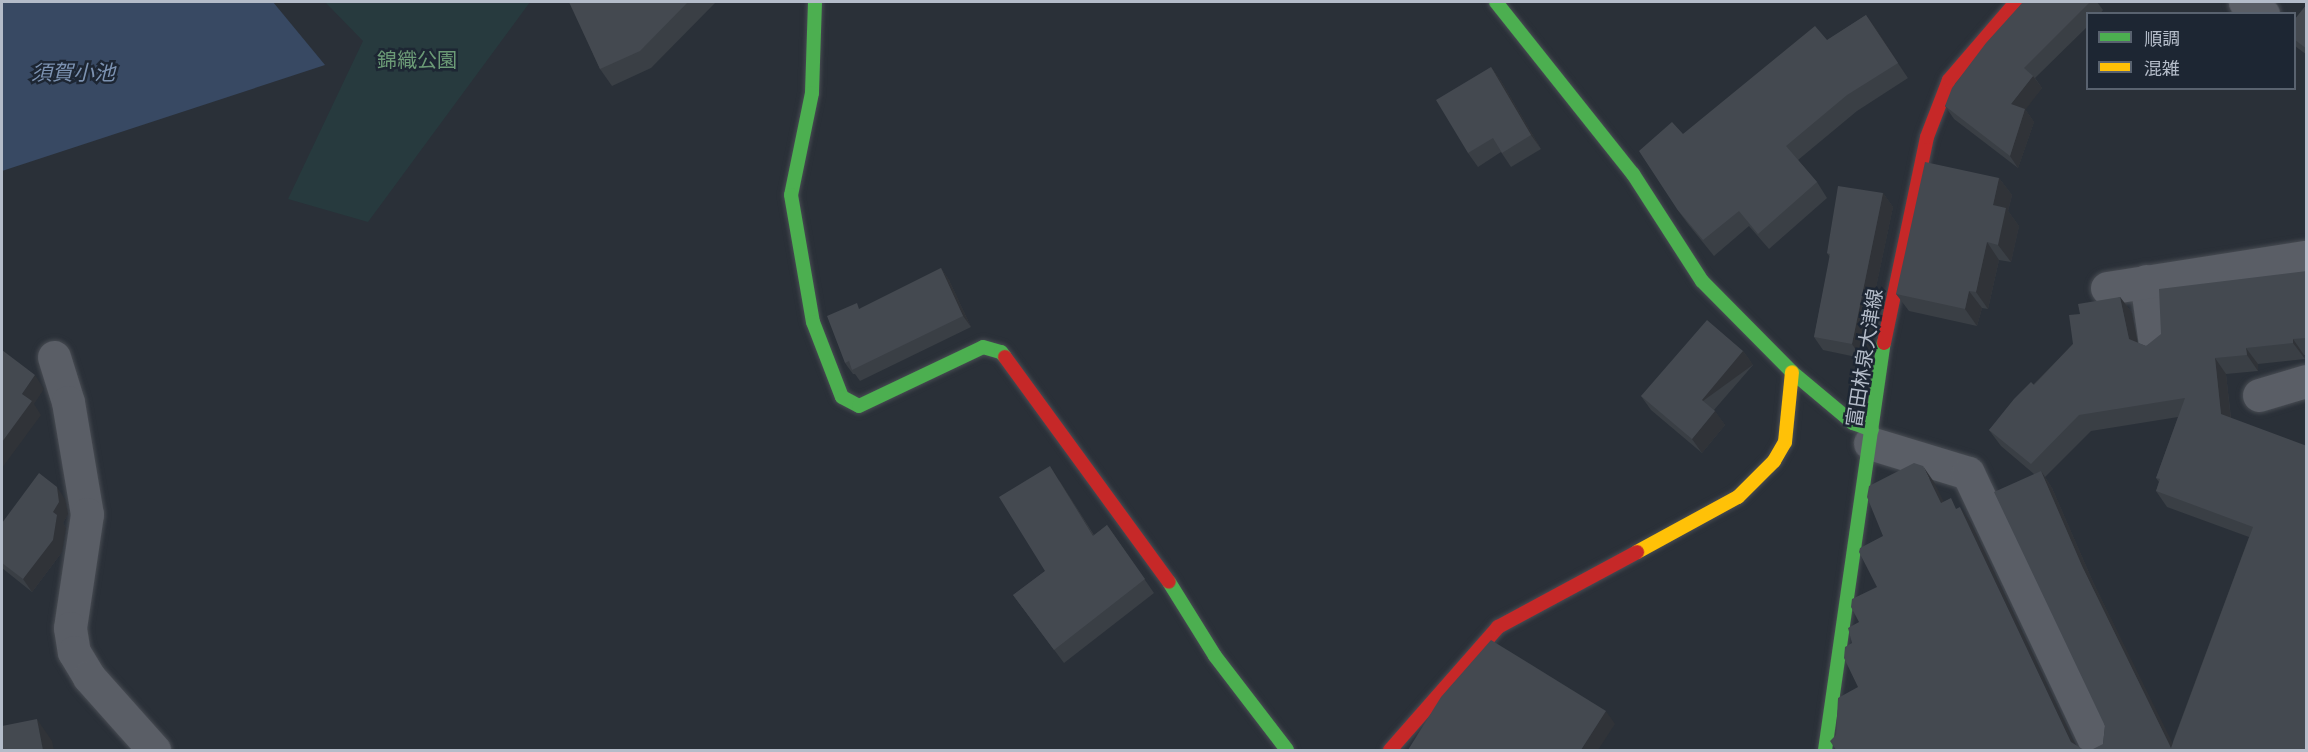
<!DOCTYPE html>
<meta charset="utf-8">
<style>
body{margin:0}
#map{position:relative;width:2308px;height:752px;overflow:hidden;background:#2a3038;font-family:"Archivo Narrow","Noto Sans JP",sans-serif}
div>[style]{position:absolute}
[style*='--x']{left:calc(var(--x)*1px);top:calc(var(--y)*1px);width:calc(var(--w)*1px);rotate:calc(var(--a)*1deg)}
.green>*{inset:0;background:#273a3e}
.water>*{inset:0;background:#384963}
.roads{filter:drop-shadow(0 0 2px #484c53) drop-shadow(0 0 2px #484c53)}
.street>*{height:33px;margin:-16.5px;padding:0 16.5px;transform-origin:16.5px;border-radius:16.5px;background:#5a5e66}
.fast>*{height:14px;margin:-7px;padding:0 7px;transform-origin:7px;border-radius:7px;background:#4caf50}
.slow>*{height:14px;margin:-7px;padding:0 7px;transform-origin:7px;border-radius:7px;background:#ffc107}
.jam>*{height:14px;margin:-7px;padding:0 7px;transform-origin:7px;border-radius:7px;background:#c62828}
.wall>*{inset:0;background:#3a3f45}
.shaded-wall>*{inset:0;background:#303338;transform-origin:0 0}
.building>*{inset:0;background:#444950}
span{translate:-50% -50%;white-space:nowrap;text-align:center;line-height:1.15;-webkit-text-stroke:5px #1d2633;paint-order:stroke}
.park-label{font-size:20px;color:#6b9a76}
.street-label{font-size:20px;color:#b4bcc9}
.water-label{font-size:21px;color:#7c92b1;font-style:italic}
.frame{position:absolute;inset:0;border:3px solid #b4bcc9;pointer-events:none}
.legend{position:absolute;left:2086px;top:12px;width:210px;height:78px;box-sizing:border-box;background:#1d2633;border:2px solid #59626f;margin:0;padding:8px 10px;list-style:none;font-size:18px;color:#b4bcc9}
.legend li{display:flex;align-items:center;gap:12px;height:30px}
.legend b{width:30px;border:2px solid #59626f}
</style>
<div id="map">
<div class="green">
<div style="clip-path:polygon(325px 2px,530px 2px,368px 222px,288px 199px,363px 41px)"></div>
</div>
<div class="water">
<div style="clip-path:polygon(2px 2px,273px 2px,325px 65px,2px 171px)"></div>
</div>
<div class="roads">
<div class="street">
<div style="--x:2245;--y:2;--w:22;--a:34"></div>
<div style="--x:2146;--y:281;--w:64;--a:81.9"></div>
<div style="--x:2107;--y:288;--w:201;--a:-8.9"></div>
<div style="--x:54;--y:357;--w:47;--a:72.7"></div>
<div style="--x:68;--y:402;--w:114;--a:80.4"></div>
<div style="--x:87;--y:514;--w:115;--a:98.5"></div>
<div style="--x:70;--y:628;--w:24;--a:81"></div>
<div style="--x:74;--y:652;--w:29;--a:59"></div>
<div style="--x:89;--y:677;--w:98;--a:48.3"></div>
<div style="--x:2259;--y:395;--w:49;--a:-16.6"></div>
<div style="--x:1870;--y:443;--w:102;--a:17"></div>
<div style="--x:1968;--y:473;--w:306;--a:64.7"></div>
</div>
<div class="fast">
<div style="--x:815;--y:2;--w:91;--a:91.9"></div>
<div style="--x:812;--y:93;--w:104;--a:101.6"></div>
<div style="--x:791;--y:195;--w:129;--a:80.2"></div>
<div style="--x:813;--y:322;--w:80;--a:68.9"></div>
<div style="--x:842;--y:397;--w:19;--a:28"></div>
<div style="--x:859;--y:406;--w:137;--a:-25.4"></div>
<div style="--x:983;--y:347;--w:19;--a:16"></div>
<div style="--x:1001;--y:352;--w:6;--a:51"></div>
<div style="--x:1496;--y:2;--w:220;--a:51.5"></div>
<div style="--x:1633;--y:174;--w:127;--a:57.2"></div>
<div style="--x:1702;--y:281;--w:128;--a:45.3"></div>
<div style="--x:1792;--y:372;--w:80;--a:39.9"></div>
<div style="--x:1853;--y:423;--w:20;--a:20"></div>
<div style="--x:1169;--y:582;--w:87;--a:58.1"></div>
<div style="--x:1215;--y:656;--w:118;--a:52.5"></div>
<div style="--x:1825;--y:750;--w:411;--a:-81.8"></div>
</div>
<div class="slow">
<div style="--x:1637;--y:552;--w:115;--a:-28.6"></div>
<div style="--x:1738;--y:497;--w:51;--a:-45"></div>
<div style="--x:1774;--y:461;--w:22;--a:-60"></div>
<div style="--x:1785;--y:442;--w:70;--a:-84.3"></div>
</div>
<div class="jam">
<div style="--x:1884;--y:343;--w:210;--a:-78.2"></div>
<div style="--x:1927;--y:137;--w:61;--a:-68.9"></div>
<div style="--x:1949;--y:80;--w:103;--a:-49.3"></div>
<div style="--x:1005;--y:357;--w:278;--a:53.9"></div>
<div style="--x:1390;--y:750;--w:164;--a:-48.7"></div>
<div style="--x:1498;--y:627;--w:158;--a:-28.3"></div>
</div>
</div>
<div class="wall">
<div style="clip-path:polygon(570px 2px,716px 2px,651px 68px,612px 86px,600px 69px)"></div>
<div style="clip-path:polygon(2023px 2px,2097px 2px,2103px 10px,2100px 14px,2088px 14px,2088px 26px,2035px 78px,2042px 88px,2025px 109px,2034px 122px,2018px 168px,1954px 119px,1945px 106px)"></div>
<div style="clip-path:polygon(2307px 4px,2307px 55px,2295px 46px,2295px 19px)"></div>
<div style="clip-path:polygon(1866px 15px,1908px 78px,1857px 111px,1798px 160px,1817px 182px,1827px 198px,1769px 249px,1749px 226px,1714px 256px,1688px 224px,1677px 209px,1683px 134px)"></div>
<div style="clip-path:polygon(1491px 67px,1501px 81px,1541px 149px,1511px 167px,1501px 152px,1478px 167px,1468px 153px)"></div>
<div style="clip-path:polygon(1999px 178px,2012px 195px,2008px 211px,2019px 226px,2011px 262px,1999px 260px,1988px 309px,1982px 308px,1977px 326px,1909px 311px,1896px 294px)"></div>
<div style="clip-path:polygon(1883px 193px,1893px 207px,1861px 358px,1823px 350px,1814px 337px,1830px 257px,1827px 253px)"></div>
<div style="clip-path:polygon(941px 268px,949px 280px,971px 327px,860px 381px,855px 374px,853px 374px,845px 363px,861px 308px)"></div>
<div style="clip-path:polygon(evenodd,2307px 271px,2307px 355px,2304px 355px,2305px 359px,2258px 364px,2258px 371px,2226px 374px,2231px 418px,2307px 750px,2103px 744px,2105px 726px,2034px 474px,2001px 446px,1989px 430px,2073px 344px,2080px 314px,2120px 297px,2132px 313px,2138px 343px,2146px 346px,2307px 271px,2178px 417px,2156px 478px,2159px 482px,2156px 491px,2167px 507px,2249px 537px,2172px 744px,2093px 582px,2052px 488px,2045px 477px,2091px 431px,2178px 417px)"></div>
<div style="clip-path:polygon(1743px 351px,1753px 365px,1714px 410px,1725px 425px,1702px 453px,1651px 410px,1641px 396px)"></div>
<div style="clip-path:polygon(1059px 480px,1094px 535px,1107px 525px,1154px 593px,1064px 663px,1013px 595px,1045px 571px)"></div>
<div style="clip-path:polygon(65px 499px,68px 514px,63px 523px,66px 528px,62px 552px,32px 592px,2px 568px,2px 523px)"></div>
</div>
<div class="shaded-wall">
<div style="clip-path:polygon(1866px 15px,1877px 30px,1908px 78px)"></div>
<div style="clip-path:polygon(1491px 67px,1501px 81px,1541px 149px,1531px 135px)"></div>
<div style="clip-path:polygon(2033px 76px,2042px 88px,2020px 117px,2011px 104px)"></div>
<div style="clip-path:polygon(2025px 109px,2034px 122px,2018px 168px,2010px 156px)"></div>
<div style="clip-path:polygon(1999px 178px,2012px 195px,2008px 211px,2019px 226px,2011px 262px,1998px 245px,1993px 205px)"></div>
<div style="clip-path:polygon(1883px 193px,1893px 207px,1861px 358px,1852px 344px)"></div>
<div style="clip-path:polygon(1987px 242px,1999px 260px,1988px 309px,1976px 292px)"></div>
<div style="clip-path:polygon(941px 268px,949px 280px,971px 327px,963px 316px)"></div>
<div style="clip-path:polygon(1969px 291px,1982px 308px,1977px 326px,1965px 309px)"></div>
<div style="clip-path:polygon(2120px 297px,2132px 313px,2140px 355px,2129px 339px)"></div>
<div style="clip-path:polygon(2293px 339px,2304px 355px,2305px 359px,2293px 343px)"></div>
<div style="clip-path:polygon(2246px 348px,2258px 364px,2258px 371px,2247px 355px)"></div>
<div style="left:1743px;top:351px;width:17px;height:64px;rotate:54deg"></div>
<div style="clip-path:polygon(2215px 358px,2226px 374px,2232px 430px,2221px 414px)"></div>
<div style="clip-path:polygon(35px 375px,44px 389px,34px 404px,41px 415px,2px 468px,2px 442px,22px 394px)"></div>
<div style="clip-path:polygon(1715px 411px,1725px 425px,1702px 453px,1692px 439px)"></div>
<div style="clip-path:polygon(1050px 466px,1059px 480px,1102px 550px,1093px 536px)"></div>
<div style="clip-path:polygon(1923px 466px,1934px 482px,1952px 519px,1941px 503px)"></div>
<div style="clip-path:polygon(2041px 471px,2052px 488px,2093px 582px,2176px 750px,2171px 748px,2082px 566px)"></div>
<div style="clip-path:polygon(57px 487px,65px 499px,68px 514px,63px 523px,66px 528px,62px 552px,32px 592px,23px 579px,53px 512px)"></div>
<div style="clip-path:polygon(1960px 507px,1971px 523px,2078px 750px,2071px 742px)"></div>
<div style="clip-path:polygon(1606px 711px,1615px 724px,1598px 750px,1581px 750px)"></div>
<div style="clip-path:polygon(37px 719px,52px 741px,54px 750px,43px 750px)"></div>
</div>
<div class="building">
<div style="clip-path:polygon(569px 2px,688px 2px,640px 51px,600px 69px)"></div>
<div style="clip-path:polygon(2023px 2px,2090px 2px,2024px 68px,2033px 76px,2011px 104px,2025px 109px,2010px 156px,1945px 106px,1952px 88px,1986px 43px)"></div>
<div style="clip-path:polygon(2307px 4px,2307px 49px,2295px 40px,2295px 19px)"></div>
<div style="clip-path:polygon(1866px 15px,1898px 63px,1847px 95px,1786px 146px,1817px 182px,1758px 234px,1739px 211px,1703px 240px,1677px 209px,1639px 151px,1672px 122px,1683px 134px,1815px 26px,1827px 40px)"></div>
<div style="clip-path:polygon(1491px 67px,1531px 135px,1502px 153px,1493px 138px,1468px 153px,1436px 100px)"></div>
<div style="clip-path:polygon(1925px 162px,1999px 178px,1993px 205px,2006px 208px,1998px 245px,1987px 242px,1976px 292px,1969px 291px,1965px 309px,1896px 294px)"></div>
<div style="clip-path:polygon(1838px 186px,1883px 193px,1852px 344px,1814px 337px,1830px 254px,1827px 253px)"></div>
<div style="clip-path:polygon(941px 268px,963px 316px,852px 370px,849px 361px,845px 363px,827px 316px,857px 303px,859px 309px)"></div>
<div style="clip-path:polygon(2307px 271px,2307px 338px,2293px 339px,2293px 343px,2246px 348px,2247px 355px,2215px 358px,2221px 414px,2307px 446px,2307px 750px,2091px 750px,2103px 744px,2105px 726px,1994px 492px,2041px 471px,2082px 566px,2171px 748px,2253px 527px,2156px 491px,2160px 479px,2156px 478px,2185px 398px,2079px 415px,2031px 464px,1989px 430px,2014px 399px,2031px 382px,2034px 385px,2073px 344px,2069px 315px,2080px 314px,2078px 304px,2120px 297px,2129px 339px,2146px 346px,2161px 334px,2159px 289px)"></div>
<div style="clip-path:polygon(1707px 320px,1743px 351px,1702px 400px,1715px 411px,1692px 439px,1641px 396px)"></div>
<div style="clip-path:polygon(2px 350px,35px 375px,22px 394px,32px 401px,2px 442px)"></div>
<div style="clip-path:polygon(1914px 463px,1923px 466px,1941px 503px,1951px 498px,1956px 509px,1960px 507px,2071px 742px,2084px 750px,1836px 750px,1830px 741px,1836px 735px,1838px 698px,1858px 687px,1844px 658px,1845px 647px,1852px 643px,1848px 628px,1859px 622px,1851px 607px,1852px 599px,1877px 587px,1859px 552px,1860px 548px,1883px 536px,1867px 497px,1869px 486px)"></div>
<div style="clip-path:polygon(1050px 466px,1093px 536px,1107px 525px,1145px 579px,1054px 650px,1013px 595px,1045px 571px,999px 497px)"></div>
<div style="clip-path:polygon(39px 473px,57px 487px,59px 502px,53px 512px,57px 515px,53px 540px,23px 579px,2px 563px,2px 523px)"></div>
<div style="clip-path:polygon(1491px 640px,1606px 711px,1581px 750px,1408px 750px,1441px 697px)"></div>
<div style="clip-path:polygon(37px 719px,43px 750px,2px 750px,2px 726px)"></div>
</div>
<div class="park-label">
<span style="left:417px;top:59px">錦織公園</span>
</div>
<div class="street-label">
<span style="left:1864px;top:358px;rotate:-81deg">富田林泉大津線</span>
</div>
<div class="water-label">
<span style="left:73px;top:73px">須賀小池</span>
</div>
<div class="frame"></div>
<ul class="legend">
<li><b style="height:8px;background:#4caf50"></b>順調</li>
<li><b style="height:8px;background:#ffc107"></b>混雑</li>
</ul>
</div>
